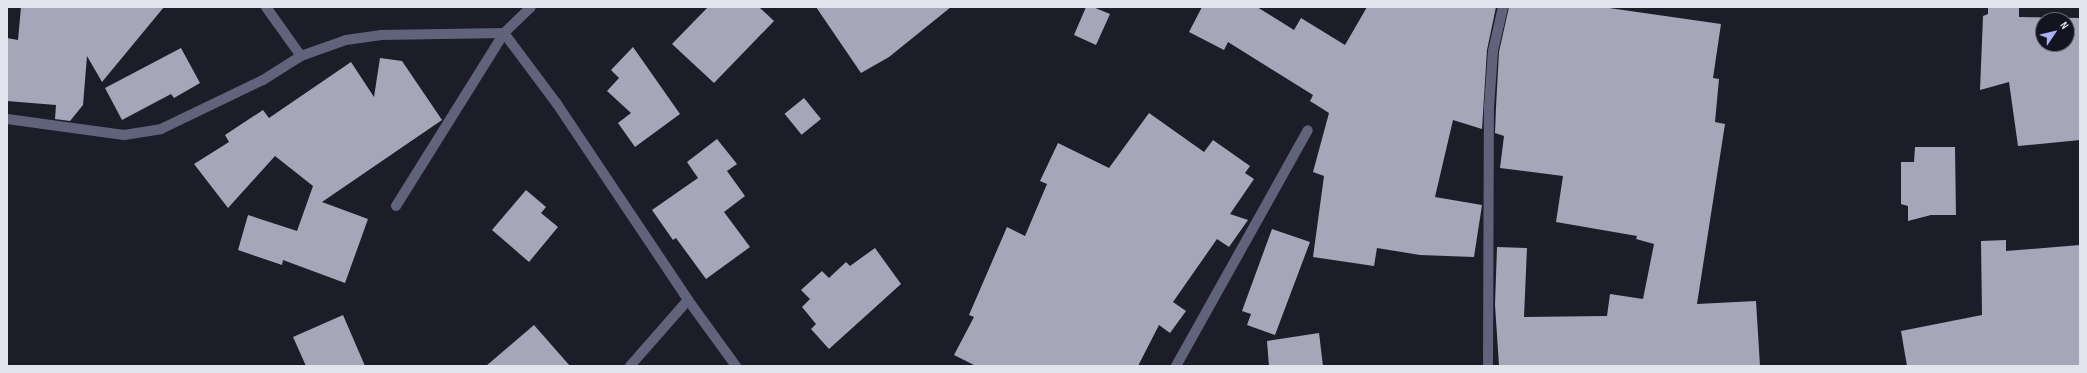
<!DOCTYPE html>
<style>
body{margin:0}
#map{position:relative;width:2087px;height:373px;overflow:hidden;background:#1d1d2a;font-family:"Sofia Sans Condensed",sans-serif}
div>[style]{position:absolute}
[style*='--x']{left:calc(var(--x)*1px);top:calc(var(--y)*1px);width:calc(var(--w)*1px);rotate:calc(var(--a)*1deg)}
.building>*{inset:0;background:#a5a6b7;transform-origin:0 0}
.minor>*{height:10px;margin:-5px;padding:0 5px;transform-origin:5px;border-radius:5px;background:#61637b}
span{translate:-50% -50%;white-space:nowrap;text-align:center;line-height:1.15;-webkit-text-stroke:4px #141420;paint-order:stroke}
.frame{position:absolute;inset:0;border:8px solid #e2e3ec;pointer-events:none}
.north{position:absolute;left:2035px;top:12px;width:40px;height:40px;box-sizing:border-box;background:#141420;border:1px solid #666772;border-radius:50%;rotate:55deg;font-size:11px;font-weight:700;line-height:16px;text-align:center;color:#e2e3ec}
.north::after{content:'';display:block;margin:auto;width:14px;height:18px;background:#acaffb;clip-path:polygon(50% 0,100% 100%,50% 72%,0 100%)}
</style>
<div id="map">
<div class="building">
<div style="clip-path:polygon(21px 7px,164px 7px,102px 82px,87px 56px,83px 105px,70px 121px,55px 119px,56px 105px,7px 101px,7px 38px,18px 40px)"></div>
<div style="clip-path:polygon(708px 7px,759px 7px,774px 21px,714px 83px,672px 44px)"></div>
<div style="clip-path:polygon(816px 7px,951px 7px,889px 57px,861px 73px)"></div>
<div style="clip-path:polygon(1086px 7px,1093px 7px,1110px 14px,1096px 45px,1074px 35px)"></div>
<div style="clip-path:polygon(1202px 7px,1257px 7px,1294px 30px,1301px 18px,1345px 45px,1367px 7px,1496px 7px,1487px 50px,1482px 129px,1453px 120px,1435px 197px,1482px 205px,1474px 257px,1420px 255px,1377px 248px,1374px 266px,1313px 257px,1324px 176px,1313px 172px,1329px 113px,1310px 101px,1313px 95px,1228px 42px,1224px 50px,1189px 32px)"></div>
<div style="clip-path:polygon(1509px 7px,1602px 7px,1721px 24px,1713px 78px,1719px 79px,1715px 122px,1725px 124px,1697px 304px,1756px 301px,1760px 366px,1499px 366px,1495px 305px,1497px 247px,1527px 248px,1524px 317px,1607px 316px,1610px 294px,1643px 299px,1654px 244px,1636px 239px,1637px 236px,1556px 222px,1563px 176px,1500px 168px,1504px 136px,1495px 133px,1496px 107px,1499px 52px)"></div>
<div style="clip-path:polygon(evenodd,1988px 7px,2019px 7px,2019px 17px,2080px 18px,2080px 140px,2018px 146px,2009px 82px,1980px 90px,1983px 16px,1988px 14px,1988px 7px,2043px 20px,2067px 20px,2067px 44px,2043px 44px,2043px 20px)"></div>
<div style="clip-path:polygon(633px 47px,680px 114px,635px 147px,618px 123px,631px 113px,607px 91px,619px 78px,611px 70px)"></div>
<div style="clip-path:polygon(181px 48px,200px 83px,174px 98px,171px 94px,122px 120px,105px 88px)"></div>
<div style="clip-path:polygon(380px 58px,402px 61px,442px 120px,322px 202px,368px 219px,345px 283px,283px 260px,282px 265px,238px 250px,248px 215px,297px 231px,313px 186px,275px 156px,228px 208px,194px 164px,229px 142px,225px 135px,263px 110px,269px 118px,351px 62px,374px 97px)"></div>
<div style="left:804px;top:98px;width:27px;height:25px;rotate:51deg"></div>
<div style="clip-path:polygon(1149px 113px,1204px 152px,1213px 140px,1250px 166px,1245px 173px,1254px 179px,1230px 214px,1248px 220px,1229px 247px,1217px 239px,1173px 302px,1186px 311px,1170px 333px,1159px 325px,1138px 366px,976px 366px,954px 355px,974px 317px,969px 315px,1007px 227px,1025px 236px,1047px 184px,1040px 181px,1058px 143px,1109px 168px)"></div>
<div style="clip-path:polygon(717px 139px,737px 164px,727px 171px,745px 196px,724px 212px,750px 247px,706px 279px,676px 238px,673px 240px,652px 210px,698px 178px,687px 162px)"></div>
<div style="clip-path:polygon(1915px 147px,1955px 147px,1956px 215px,1931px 215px,1908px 221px,1908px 206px,1901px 204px,1901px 162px,1914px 162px)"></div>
<div style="clip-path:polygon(526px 190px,546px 207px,541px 213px,558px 227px,529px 262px,492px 230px)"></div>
<div style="clip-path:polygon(1272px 229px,1310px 242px,1275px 335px,1247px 325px,1251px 314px,1242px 311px)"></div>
<div style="clip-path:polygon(2006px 240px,2006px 251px,2080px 245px,2080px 366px,1907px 366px,1901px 331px,1982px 315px,1981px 241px)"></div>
<div style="clip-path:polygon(875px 248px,901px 284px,829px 349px,811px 329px,816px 324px,802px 307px,810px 299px,801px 290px,822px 271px,829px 278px,846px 262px,850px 266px)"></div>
<div style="clip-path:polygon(343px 315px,365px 366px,306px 366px,293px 337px)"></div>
<div style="clip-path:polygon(534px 325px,570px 366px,486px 366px)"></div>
<div style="clip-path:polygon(1319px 333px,1323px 366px,1269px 366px,1267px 341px)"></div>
</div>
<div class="minor">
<div style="--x:266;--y:7;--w:60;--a:54.5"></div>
<div style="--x:7;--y:119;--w:118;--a:7.8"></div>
<div style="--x:124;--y:135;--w:37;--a:-9"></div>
<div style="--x:161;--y:129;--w:113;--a:-25.7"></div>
<div style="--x:263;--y:80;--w:45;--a:-32.3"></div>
<div style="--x:301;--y:56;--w:48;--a:-19.6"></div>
<div style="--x:346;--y:40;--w:34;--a:-8"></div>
<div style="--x:380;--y:35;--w:124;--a:-0.9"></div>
<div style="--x:504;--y:33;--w:89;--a:53.3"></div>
<div style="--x:557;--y:104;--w:236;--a:56.2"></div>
<div style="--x:688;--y:300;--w:82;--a:54"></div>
<div style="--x:396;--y:206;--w:204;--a:-58"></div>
<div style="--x:504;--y:33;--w:37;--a:-44"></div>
<div style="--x:630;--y:366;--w:88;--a:-48.7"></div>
<div style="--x:1176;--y:366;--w:270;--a:-60.8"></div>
<div style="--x:1488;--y:366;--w:259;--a:-89.8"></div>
<div style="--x:1489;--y:107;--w:56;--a:-85.9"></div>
<div style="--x:1493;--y:51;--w:45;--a:-77.2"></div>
</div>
<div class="frame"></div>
<div class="north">N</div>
</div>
